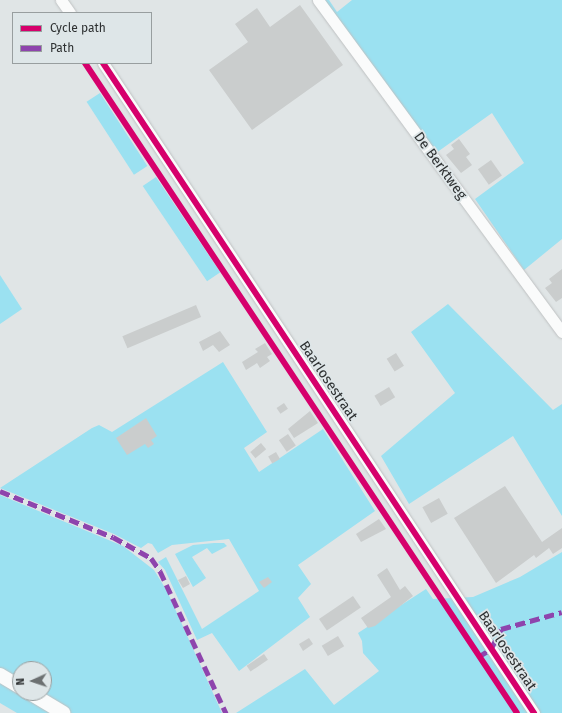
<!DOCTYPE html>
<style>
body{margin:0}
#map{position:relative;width:562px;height:713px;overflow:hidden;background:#e0e5e6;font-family:"Fira Sans",sans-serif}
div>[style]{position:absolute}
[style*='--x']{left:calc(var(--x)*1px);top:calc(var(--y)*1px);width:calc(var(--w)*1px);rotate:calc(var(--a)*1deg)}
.green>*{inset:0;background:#9be1f1;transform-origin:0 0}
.building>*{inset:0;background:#cacdcd;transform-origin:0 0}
.roads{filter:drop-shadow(0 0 1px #bec1c2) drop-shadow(0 0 1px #bec1c2)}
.minor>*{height:11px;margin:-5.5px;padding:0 5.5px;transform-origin:5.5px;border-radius:5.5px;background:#fafbfb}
.major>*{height:14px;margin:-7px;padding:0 7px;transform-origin:7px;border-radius:7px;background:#fafbfb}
.quiet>*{height:5px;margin-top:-2.5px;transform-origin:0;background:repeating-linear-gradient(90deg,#8e44ad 0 10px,transparent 0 15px)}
.cycleway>*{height:6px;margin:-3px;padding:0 3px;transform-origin:3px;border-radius:3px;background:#d6006c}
span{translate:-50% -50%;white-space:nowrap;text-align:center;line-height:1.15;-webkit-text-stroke:3.5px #dee6e8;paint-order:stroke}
.street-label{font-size:14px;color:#2e3132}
.legend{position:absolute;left:12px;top:12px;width:140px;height:52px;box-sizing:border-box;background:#dee6e8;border:1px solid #989e9f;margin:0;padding:5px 7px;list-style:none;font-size:12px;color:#2e3132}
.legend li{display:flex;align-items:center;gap:8px;height:20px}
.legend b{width:20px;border:1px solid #989e9f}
.north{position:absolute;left:12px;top:661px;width:40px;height:40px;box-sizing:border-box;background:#dee6e8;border:1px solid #989e9f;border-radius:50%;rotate:267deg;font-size:11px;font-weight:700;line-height:16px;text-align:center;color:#2e3132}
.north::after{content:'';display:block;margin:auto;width:14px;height:18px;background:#6c7071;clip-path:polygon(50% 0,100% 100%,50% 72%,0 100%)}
</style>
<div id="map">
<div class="green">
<div style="clip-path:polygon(324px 0,329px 0,337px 12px,352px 0,562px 0,562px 239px,524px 270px,475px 199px,524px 163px,492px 113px,436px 153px)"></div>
<div style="left:100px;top:93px;width:87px;height:16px;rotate:57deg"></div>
<div style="left:156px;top:177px;width:115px;height:16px;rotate:56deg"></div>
<div style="clip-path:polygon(0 275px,22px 309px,0 324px)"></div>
<div style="clip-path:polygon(448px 304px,553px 410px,562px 404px,562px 516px,513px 436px,409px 504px,381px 456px,455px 393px,411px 332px)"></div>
<div style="clip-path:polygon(223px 362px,267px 432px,244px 448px,259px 472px,323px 429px,375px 511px,298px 565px,311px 584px,298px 598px,310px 617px,239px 671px,212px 633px,197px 640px,165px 570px,158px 562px,166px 557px,202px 629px,259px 591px,229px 539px,172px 545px,158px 553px,152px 544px,148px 543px,141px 548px,114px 534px,0 488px,92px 428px,99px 425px,112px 432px)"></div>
<div style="clip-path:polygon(0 495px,123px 546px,154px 570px,167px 591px,222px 713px,71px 713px,38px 693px,44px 693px,44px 669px,20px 669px,20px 682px,0 670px)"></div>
<div style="clip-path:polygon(214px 543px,224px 543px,227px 546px,212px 554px,207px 548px,192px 557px,206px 578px,193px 587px,175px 554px,193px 545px)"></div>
<div style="clip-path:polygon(562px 552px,562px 713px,236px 713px,305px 669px,334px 705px,379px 671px,363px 653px,362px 641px,358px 633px,426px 589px,433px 599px,473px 597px,520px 577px)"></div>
<div style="clip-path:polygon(0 683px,50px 713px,17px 713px,0 703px)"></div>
</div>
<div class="building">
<div style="clip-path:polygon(300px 5px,343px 65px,252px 130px,209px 70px,248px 42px,235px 24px,257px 8px,270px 27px)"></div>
<div style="clip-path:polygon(459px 139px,470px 154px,466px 157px,472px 165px,461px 173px,446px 155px,454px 149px,451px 145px)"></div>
<div style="left:491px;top:160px;width:19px;height:16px;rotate:55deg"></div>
<div style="clip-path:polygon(562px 269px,562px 298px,556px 302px,545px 288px,552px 283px,549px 279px)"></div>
<div style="left:196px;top:305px;width:13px;height:80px;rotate:67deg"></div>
<div style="clip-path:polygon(220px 331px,230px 345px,219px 352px,213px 345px,203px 351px,199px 342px)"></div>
<div style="clip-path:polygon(265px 343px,272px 354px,267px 357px,270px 361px,260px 368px,257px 363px,246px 370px,242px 362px,258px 352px,255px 349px)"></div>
<div style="left:396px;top:353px;width:15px;height:11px;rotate:58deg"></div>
<div style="left:389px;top:387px;width:12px;height:17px;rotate:59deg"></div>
<div style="left:284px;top:403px;width:7px;height:9px;rotate:56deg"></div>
<div style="clip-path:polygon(310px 411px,318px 423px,294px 438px,288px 429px)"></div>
<div style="clip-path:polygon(146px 418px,157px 436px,151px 440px,154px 444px,148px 448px,145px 444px,127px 455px,116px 438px)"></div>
<div style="left:288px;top:434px;width:14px;height:11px;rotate:56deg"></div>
<div style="left:261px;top:443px;width:8px;height:14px;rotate:50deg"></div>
<div style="left:276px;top:452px;width:8px;height:9px;rotate:60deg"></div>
<div style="clip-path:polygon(505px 486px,542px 542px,562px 528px,562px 548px,553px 554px,549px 548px,536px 558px,534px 555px,496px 583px,454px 518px)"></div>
<div style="left:439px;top:498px;width:18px;height:19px;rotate:61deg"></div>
<div style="clip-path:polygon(379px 519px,386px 529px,361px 542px,356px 534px)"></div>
<div style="clip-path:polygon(387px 568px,400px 590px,405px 586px,413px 596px,375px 626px,368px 628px,361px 618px,391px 597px,377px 575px)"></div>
<div style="clip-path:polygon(186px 576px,190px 584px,183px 588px,178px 580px)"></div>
<div style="clip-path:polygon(268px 577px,272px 582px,264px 588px,259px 582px)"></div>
<div style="left:353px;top:596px;width:14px;height:41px;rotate:56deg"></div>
<div style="left:338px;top:636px;width:12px;height:19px;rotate:59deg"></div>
<div style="clip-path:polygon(309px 638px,313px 644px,303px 651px,299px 644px)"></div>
<div style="left:264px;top:654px;width:7px;height:21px;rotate:56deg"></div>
</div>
<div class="roads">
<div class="minor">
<div style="--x:61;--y:0;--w:16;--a:55"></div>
<div style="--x:318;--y:0;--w:412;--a:53.7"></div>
<div style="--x:103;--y:63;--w:780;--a:56.45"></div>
</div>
<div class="major">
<div style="--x:0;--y:675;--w:23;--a:31"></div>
<div style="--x:30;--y:693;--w:39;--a:31"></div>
</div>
</div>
<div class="quiet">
<div style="--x:0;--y:491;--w:122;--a:22.2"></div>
<div style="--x:113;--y:537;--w:43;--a:28.9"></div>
<div style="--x:151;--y:558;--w:16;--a:55"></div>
<div style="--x:160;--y:571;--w:157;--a:65.1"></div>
<div style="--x:478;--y:657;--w:15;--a:-32"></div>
<div style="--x:491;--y:649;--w:22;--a:-63"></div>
<div style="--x:501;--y:629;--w:63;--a:-15.6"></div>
</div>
<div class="cycleway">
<div style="--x:85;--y:63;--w:780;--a:56.39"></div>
<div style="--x:103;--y:63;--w:780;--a:56.45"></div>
</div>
<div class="street-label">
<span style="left:440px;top:166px;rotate:54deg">De Berktweg</span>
<span style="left:328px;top:381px;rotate:56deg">Baarlosestraat</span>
<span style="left:507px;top:651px;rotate:56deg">Baarlosestraat</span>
</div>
<ul class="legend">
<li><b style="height:5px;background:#d6006c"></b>Cycle path</li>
<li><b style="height:5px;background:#8e44ad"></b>Path</li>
</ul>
<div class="north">N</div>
</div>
